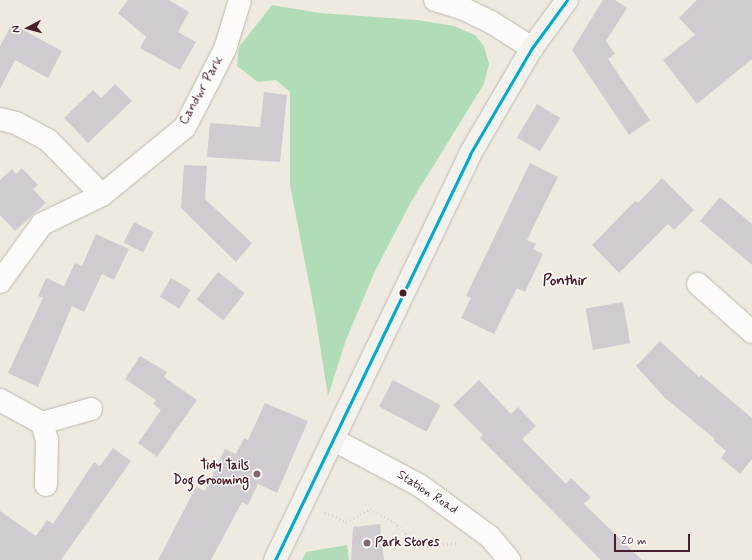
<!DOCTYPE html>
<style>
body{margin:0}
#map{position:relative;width:752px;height:560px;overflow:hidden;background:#efeadf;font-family:Mynerve,sans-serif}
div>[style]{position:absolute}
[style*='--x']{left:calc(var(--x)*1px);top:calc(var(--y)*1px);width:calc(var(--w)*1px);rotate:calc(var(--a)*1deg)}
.green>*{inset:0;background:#b0ddb7}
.building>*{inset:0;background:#d0cbd0;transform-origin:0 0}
.path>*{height:2.5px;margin-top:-1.25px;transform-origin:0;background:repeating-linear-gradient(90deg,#d9d6d3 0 1px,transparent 0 4px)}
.roads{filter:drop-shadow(0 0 1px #beb7b1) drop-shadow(0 0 1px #beb7b1)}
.street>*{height:22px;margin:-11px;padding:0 11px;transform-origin:11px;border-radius:11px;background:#fdfcfa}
.secondary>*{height:22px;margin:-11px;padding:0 11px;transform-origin:11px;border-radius:11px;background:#f4f2ec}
.bus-1>*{height:3px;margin:-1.5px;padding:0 1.5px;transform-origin:1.5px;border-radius:1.5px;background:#00a9ce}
.dots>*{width:11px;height:11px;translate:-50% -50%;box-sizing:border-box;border:2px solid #fff;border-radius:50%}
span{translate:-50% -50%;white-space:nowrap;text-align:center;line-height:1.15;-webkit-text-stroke:3px #fff;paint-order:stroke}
.street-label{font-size:13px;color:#4a1f2b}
.poi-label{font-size:13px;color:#4a1f2b;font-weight:700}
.right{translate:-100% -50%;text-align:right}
.left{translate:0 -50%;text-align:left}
.quarter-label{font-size:15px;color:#4a1f2b;font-weight:700}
.north{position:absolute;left:8px;top:8px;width:40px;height:40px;-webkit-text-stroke:3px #fff;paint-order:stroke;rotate:264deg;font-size:11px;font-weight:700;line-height:16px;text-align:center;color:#4a1f2b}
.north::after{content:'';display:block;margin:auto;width:14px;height:18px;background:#4a1f2b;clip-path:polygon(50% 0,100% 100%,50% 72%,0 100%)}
.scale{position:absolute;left:614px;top:534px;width:76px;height:18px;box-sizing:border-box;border:2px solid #4a1f2b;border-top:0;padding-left:5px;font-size:12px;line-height:14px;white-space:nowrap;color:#4a1f2b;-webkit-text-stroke:3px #fff;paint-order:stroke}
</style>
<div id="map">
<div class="green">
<div style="clip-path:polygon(272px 5px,320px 13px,417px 20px,454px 26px,475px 35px,484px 46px,489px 64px,484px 84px,411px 202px,375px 271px,346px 340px,328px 396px,315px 314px,290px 185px,290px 92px,276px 80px,258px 82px,237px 66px,239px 47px)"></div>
<div style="clip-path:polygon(347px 545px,349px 560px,302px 560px,306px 552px)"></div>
</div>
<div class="building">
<div style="clip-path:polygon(128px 0,169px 0,189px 12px,178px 32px,196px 42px,180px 70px,140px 48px,146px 37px,118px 13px)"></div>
<div style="clip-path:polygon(603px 0,615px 0,627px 8px,606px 41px,615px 54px,608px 59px,650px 120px,629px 135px,572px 50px)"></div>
<div style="clip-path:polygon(697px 0,752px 0,752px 59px,697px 104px,663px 60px,695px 35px,679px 18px)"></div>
<div style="clip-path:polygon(12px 24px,62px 51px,48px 78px,15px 60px,0 89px,0 46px)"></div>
<div style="clip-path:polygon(115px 84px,132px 101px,88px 143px,64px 118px,93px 90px,101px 98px)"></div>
<div style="clip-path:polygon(264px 92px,287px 95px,280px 162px,207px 157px,210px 123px,260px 127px)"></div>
<div style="left:537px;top:104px;width:27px;height:39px;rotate:31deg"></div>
<div style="clip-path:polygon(530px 163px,558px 177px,527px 240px,536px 244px,533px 249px,543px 254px,525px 292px,517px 288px,494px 334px,461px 318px,471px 298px,466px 296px)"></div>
<div style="clip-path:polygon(184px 165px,207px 166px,205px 199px,252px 243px,236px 262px,181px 208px)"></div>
<div style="clip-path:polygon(22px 168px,38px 185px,33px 189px,46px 203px,15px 231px,0 215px,0 180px,12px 169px,16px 174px)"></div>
<div style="clip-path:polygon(662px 178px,694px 210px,674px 230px,668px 224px,619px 273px,592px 245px,635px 201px,638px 203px)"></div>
<div style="clip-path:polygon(720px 197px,752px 224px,752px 265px,700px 221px)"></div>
<div style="left:134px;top:222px;width:22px;height:23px;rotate:27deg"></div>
<div style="clip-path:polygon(96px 234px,129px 249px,114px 280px,102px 274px,84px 312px,72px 306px,38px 387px,8px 373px,43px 298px,38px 296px,46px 278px,64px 286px,75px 263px,82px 266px)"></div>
<div style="left:218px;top:272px;width:34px;height:35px;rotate:38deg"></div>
<div style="left:171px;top:278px;width:23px;height:22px;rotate:31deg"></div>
<div style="left:623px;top:302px;width:42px;height:38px;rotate:80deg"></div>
<div style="clip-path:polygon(660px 341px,699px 377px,701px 375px,752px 418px,752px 459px,740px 474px,721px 458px,726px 451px,713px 440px,715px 439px,665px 398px,636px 366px)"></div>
<div style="clip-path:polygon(140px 356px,167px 372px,164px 377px,197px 400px,157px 457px,138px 443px,161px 410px,153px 404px,156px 400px,125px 379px)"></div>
<div style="left:393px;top:380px;width:54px;height:30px;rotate:28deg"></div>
<div style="clip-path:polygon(479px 380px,511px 414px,518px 407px,536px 426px,522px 439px,566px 484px,571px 478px,591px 497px,584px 504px,642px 560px,601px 560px,480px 438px,483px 435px,453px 405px)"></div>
<div style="clip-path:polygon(265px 403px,308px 421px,277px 493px,258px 484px,248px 505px,242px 502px,211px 560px,158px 560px,196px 487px,205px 491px,225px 449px,236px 454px,244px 438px,248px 440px)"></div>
<div style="clip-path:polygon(113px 448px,131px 461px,61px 560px,0 560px,0 511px,36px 536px,47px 520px,53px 524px,94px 462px,100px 466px)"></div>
<div style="clip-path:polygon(380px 524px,384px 560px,351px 560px,353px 527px)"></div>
</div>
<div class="path">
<div style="--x:325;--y:512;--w:23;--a:25"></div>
<div style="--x:346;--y:522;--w:27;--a:-28"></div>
<div style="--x:370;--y:509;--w:27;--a:28"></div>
<div style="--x:394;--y:522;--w:35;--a:45"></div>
<div style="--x:419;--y:547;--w:39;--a:-6"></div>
</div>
<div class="roads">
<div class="street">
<div style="--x:435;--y:0;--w:30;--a:17"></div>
<div style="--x:464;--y:9;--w:30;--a:26"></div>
<div style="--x:491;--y:22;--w:49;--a:32.4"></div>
<div style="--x:0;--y:119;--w:16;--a:14"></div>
<div style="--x:16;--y:123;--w:36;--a:28"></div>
<div style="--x:48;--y:140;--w:77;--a:45.5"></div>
<div style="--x:0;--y:282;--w:72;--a:-54.1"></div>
<div style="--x:42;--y:224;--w:67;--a:-25.8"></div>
<div style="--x:102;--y:195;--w:107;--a:-39.3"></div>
<div style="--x:185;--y:127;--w:88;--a:-62.9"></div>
<div style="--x:225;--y:49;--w:51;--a:-73"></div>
<div style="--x:698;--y:284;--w:72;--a:41.6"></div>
<div style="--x:0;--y:400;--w:48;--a:28.7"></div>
<div style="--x:42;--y:423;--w:18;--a:74"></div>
<div style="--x:47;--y:440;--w:45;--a:91.3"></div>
<div style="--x:42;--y:423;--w:51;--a:-15.9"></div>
<div style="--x:334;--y:440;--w:96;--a:27.9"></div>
<div style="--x:419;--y:485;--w:88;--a:36.2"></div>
<div style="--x:490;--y:537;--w:30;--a:50"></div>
</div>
<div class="secondary">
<div style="--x:275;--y:560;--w:450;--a:-64.3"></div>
<div style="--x:470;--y:154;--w:123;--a:-59.7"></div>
<div style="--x:532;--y:48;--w:59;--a:-53.9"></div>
</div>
</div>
<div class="bus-1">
<div style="--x:275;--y:560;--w:450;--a:-64.3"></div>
<div style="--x:470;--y:154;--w:123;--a:-59.7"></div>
<div style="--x:532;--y:48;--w:59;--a:-53.9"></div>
</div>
<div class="dots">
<div style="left:403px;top:293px;background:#4a1f2b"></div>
<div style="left:257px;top:474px;background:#84666a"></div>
<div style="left:367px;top:543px;background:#84666a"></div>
</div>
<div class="street-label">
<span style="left:202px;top:91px;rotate:-61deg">Candwr Park</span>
<span style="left:427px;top:493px;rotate:33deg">Station Road</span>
</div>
<div class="poi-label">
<span class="right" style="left:249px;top:474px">Tidy Tails<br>Dog Grooming</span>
<span class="left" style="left:375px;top:543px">Park Stores</span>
</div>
<div class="quarter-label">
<span style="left:565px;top:282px">Ponthir</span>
</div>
<div class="north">N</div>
<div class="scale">20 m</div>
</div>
